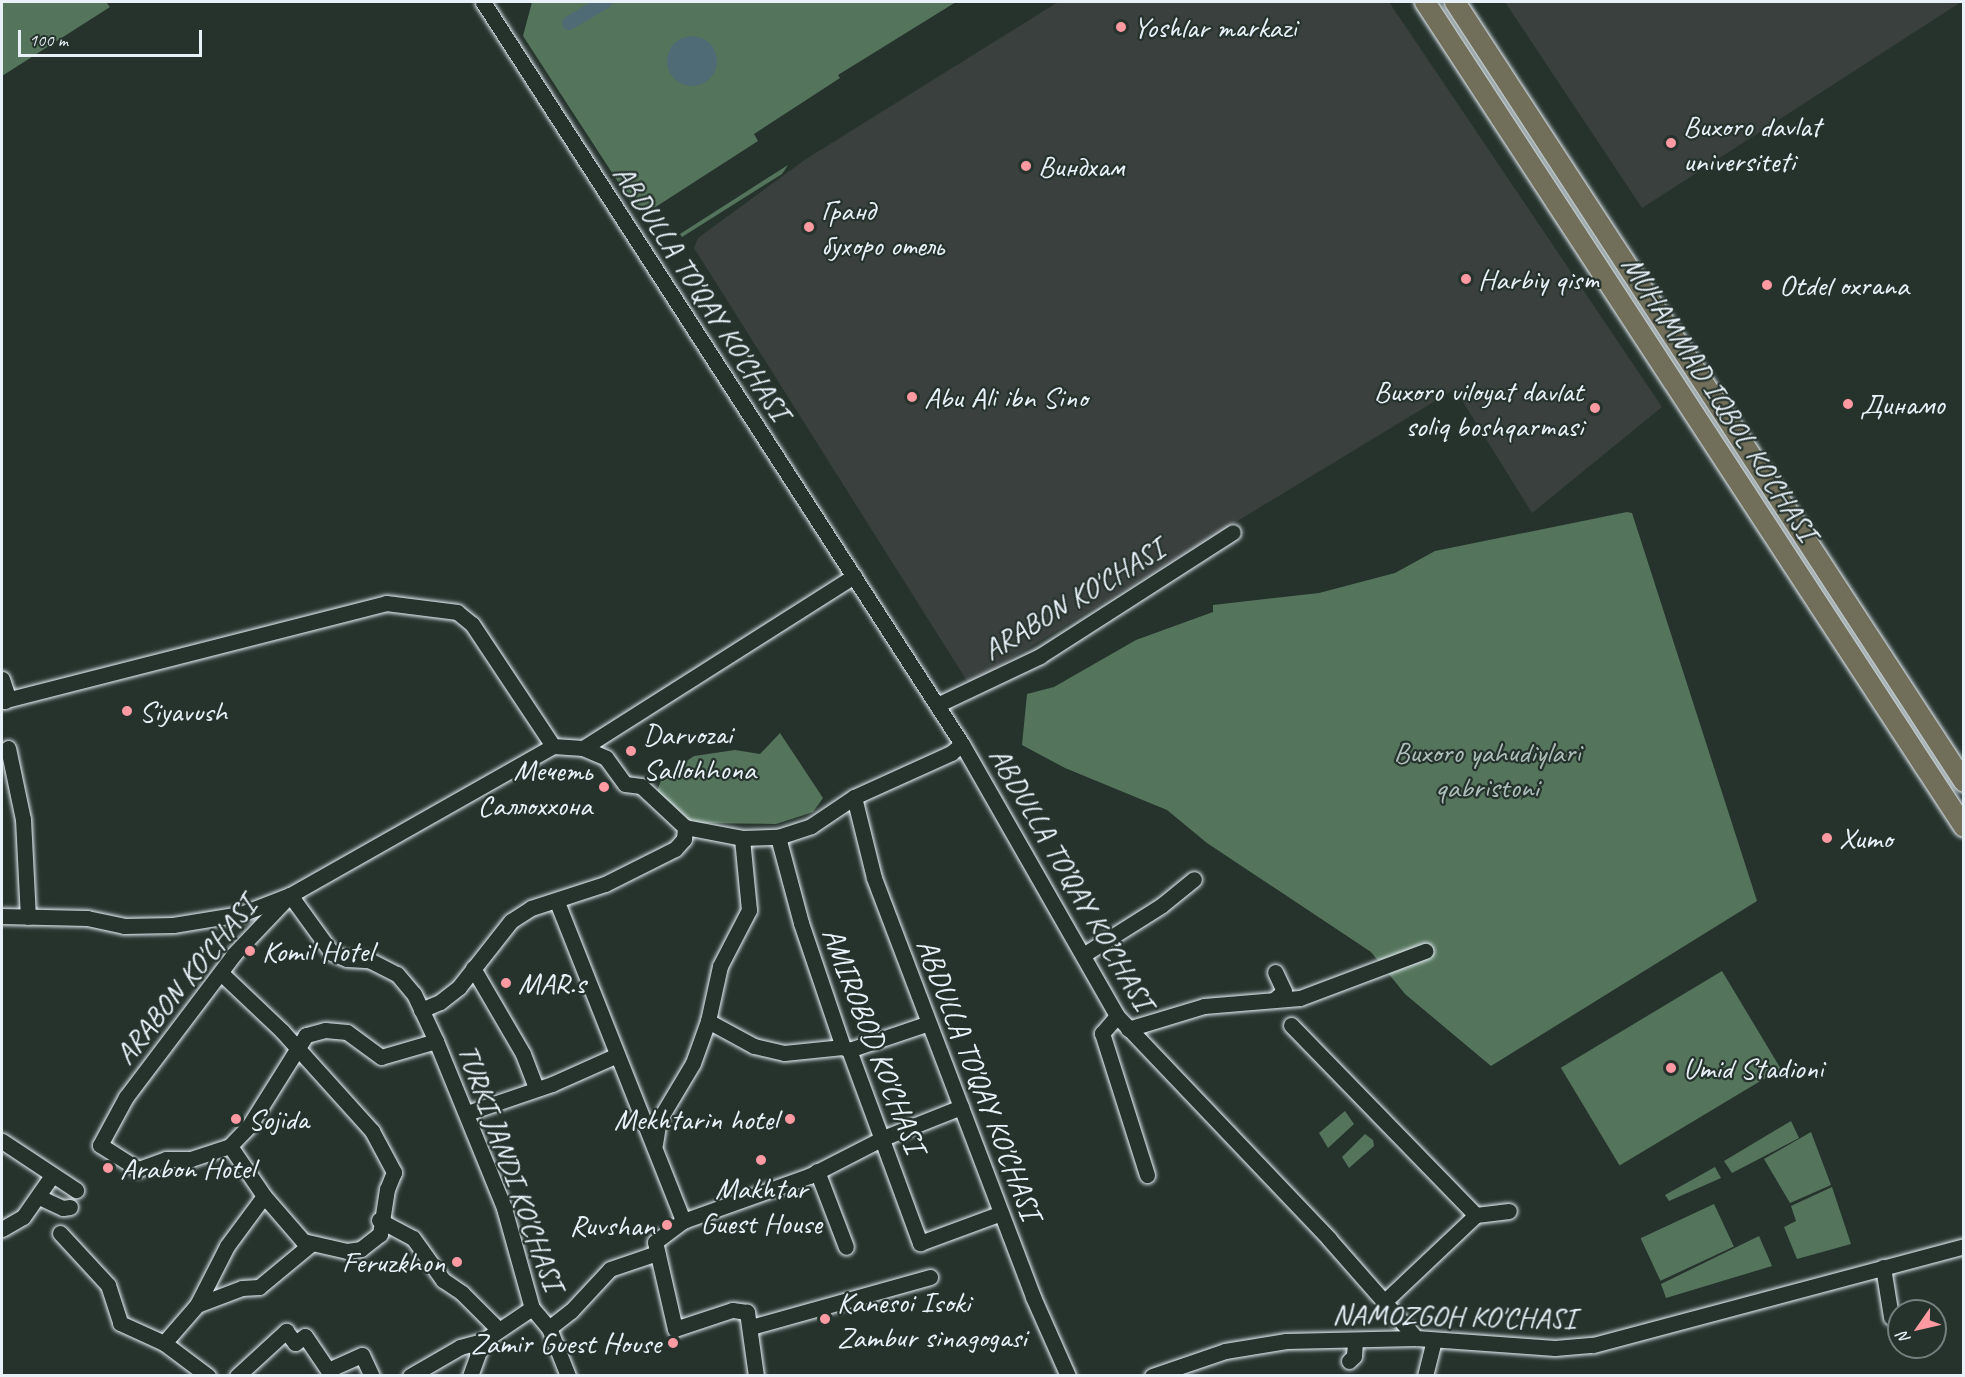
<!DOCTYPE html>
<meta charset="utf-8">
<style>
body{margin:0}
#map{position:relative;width:1965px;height:1377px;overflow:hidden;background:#26332d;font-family:Caveat,sans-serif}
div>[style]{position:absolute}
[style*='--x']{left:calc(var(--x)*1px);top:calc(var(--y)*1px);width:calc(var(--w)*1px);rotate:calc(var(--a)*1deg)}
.built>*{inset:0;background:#3a403e}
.green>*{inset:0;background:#55745c;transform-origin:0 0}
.water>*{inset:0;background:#4f6b75}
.round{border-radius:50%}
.canal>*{height:14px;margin:-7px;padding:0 7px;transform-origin:7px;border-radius:7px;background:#4f6b75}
.roads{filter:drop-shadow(0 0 2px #e8f1f8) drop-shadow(0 0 2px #e8f1f8)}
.minor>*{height:15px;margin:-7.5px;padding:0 7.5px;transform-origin:7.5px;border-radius:7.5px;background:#26332d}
.major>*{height:20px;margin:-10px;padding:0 10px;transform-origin:10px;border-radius:10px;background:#716e59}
.dots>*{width:16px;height:16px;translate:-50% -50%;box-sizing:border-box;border:3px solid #26332d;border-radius:50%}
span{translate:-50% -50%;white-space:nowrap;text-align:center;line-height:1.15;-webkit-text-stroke:4.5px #26332d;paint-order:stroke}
.poi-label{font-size:30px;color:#e8f1f8}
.left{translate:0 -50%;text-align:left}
.right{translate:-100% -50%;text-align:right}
.street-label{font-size:30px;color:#e8f1f8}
.park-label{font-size:30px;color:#adbfba}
.frame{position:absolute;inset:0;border:3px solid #e8f1f8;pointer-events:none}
.north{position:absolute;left:1887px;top:1299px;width:60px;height:60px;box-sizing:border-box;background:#26332d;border:2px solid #747f7e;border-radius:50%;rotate:236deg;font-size:16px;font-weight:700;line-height:24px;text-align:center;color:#e8f1f8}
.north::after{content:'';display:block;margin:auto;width:21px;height:27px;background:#ff9aa2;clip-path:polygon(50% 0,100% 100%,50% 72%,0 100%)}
.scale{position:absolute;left:18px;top:30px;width:184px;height:27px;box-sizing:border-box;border:3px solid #e8f1f8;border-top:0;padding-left:8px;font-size:18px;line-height:21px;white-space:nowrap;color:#e8f1f8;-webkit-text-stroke:4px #26332d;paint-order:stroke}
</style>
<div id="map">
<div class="built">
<div style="clip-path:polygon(1058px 2px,1389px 2px,1662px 407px,1532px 513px,1455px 389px,969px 684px,694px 248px,698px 238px,806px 159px)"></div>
<div style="clip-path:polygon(1505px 2px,1961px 2px,1642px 208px)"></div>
</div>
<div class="green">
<div style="clip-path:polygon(2px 2px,106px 2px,110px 7px,2px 76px)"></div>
<div style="clip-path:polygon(532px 2px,956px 2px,838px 75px,840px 78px,754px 134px,758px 141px,654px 208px,633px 205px,523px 36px)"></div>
<div style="clip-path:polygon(788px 165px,782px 174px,682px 237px,680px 234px)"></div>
<div style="clip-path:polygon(1627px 512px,1632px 513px,1757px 901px,1491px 1066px,1405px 994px,1371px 952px,1207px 843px,1167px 810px,1065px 768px,1022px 745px,1027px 694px,1054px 687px,1136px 640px,1213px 612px,1213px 605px,1319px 593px,1395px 573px,1435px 551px)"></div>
<div style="clip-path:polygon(780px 733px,823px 798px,813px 812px,776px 824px,690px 823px,657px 791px,662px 778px,694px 756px,735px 750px,760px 754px)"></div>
<div style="left:1722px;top:971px;width:114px;height:188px;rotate:59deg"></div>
<div style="clip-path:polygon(1345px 1111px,1354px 1124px,1328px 1148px,1319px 1133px)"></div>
<div style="clip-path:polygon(1791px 1121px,1799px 1138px,1732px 1173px,1724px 1161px)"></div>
<div style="clip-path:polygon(1811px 1132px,1831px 1185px,1790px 1203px,1764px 1159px)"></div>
<div style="clip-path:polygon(1365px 1134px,1373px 1140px,1374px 1146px,1349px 1168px,1342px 1157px)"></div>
<div style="clip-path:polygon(1715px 1167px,1721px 1178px,1669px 1201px,1665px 1195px)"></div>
<div style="clip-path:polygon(1832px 1187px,1851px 1244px,1797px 1259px,1784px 1227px,1796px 1221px,1791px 1206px)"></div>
<div style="left:1714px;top:1204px;width:47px;height:81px;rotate:65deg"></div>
<div style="clip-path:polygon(1759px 1236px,1772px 1266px,1666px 1298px,1661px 1284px)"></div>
</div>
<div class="water">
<div class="round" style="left:667px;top:36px;width:50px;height:50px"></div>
</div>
<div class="canal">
<div style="--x:569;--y:23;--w:42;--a:-30.3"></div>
</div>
<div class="roads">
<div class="minor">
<div style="--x:483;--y:2;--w:883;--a:57.16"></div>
<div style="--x:962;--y:744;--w:313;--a:60.3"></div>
<div style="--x:1117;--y:1016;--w:308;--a:46.4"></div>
<div style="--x:1329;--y:1239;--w:132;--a:48.7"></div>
<div style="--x:2;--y:679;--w:19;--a:72"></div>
<div style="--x:8;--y:697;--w:5;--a:127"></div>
<div style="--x:2;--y:701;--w:396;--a:-14.3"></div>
<div style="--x:386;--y:603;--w:72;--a:7.2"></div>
<div style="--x:457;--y:612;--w:19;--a:39"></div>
<div style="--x:472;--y:624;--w:146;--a:56.4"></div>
<div style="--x:937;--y:705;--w:114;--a:-25.4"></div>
<div style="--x:1040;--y:656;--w:229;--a:-32.7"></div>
<div style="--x:553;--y:746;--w:30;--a:4"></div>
<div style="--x:583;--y:748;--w:25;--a:23"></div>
<div style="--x:606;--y:758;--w:32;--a:54"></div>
<div style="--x:625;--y:784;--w:16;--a:7"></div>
<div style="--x:641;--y:786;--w:60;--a:43"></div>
<div style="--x:685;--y:827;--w:58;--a:10.9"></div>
<div style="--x:742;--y:838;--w:36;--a:-2"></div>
<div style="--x:778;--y:837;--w:35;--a:-18"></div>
<div style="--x:811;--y:826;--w:52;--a:-34"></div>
<div style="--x:854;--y:797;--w:107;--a:-24.4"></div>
<div style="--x:951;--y:753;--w:14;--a:-39"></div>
<div style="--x:8;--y:748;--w:73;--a:78.1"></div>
<div style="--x:23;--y:819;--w:98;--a:87.1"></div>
<div style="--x:583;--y:748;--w:321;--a:-32.4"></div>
<div style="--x:854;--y:797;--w:83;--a:76.1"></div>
<div style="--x:874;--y:878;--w:448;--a:69.2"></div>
<div style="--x:1033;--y:1297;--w:86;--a:66.1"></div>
<div style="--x:778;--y:837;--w:89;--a:75"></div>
<div style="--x:801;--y:923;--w:131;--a:71.3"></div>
<div style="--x:843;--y:1047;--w:7;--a:27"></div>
<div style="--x:849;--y:1050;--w:206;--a:69.8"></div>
<div style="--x:920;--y:1243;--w:86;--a:-20.3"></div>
<div style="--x:557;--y:902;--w:343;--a:68.4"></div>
<div style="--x:2;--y:916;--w:85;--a:1.3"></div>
<div style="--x:87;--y:918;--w:38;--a:12"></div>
<div style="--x:124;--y:926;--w:49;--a:-1.2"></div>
<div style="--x:173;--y:925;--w:69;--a:-9.2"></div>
<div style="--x:241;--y:914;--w:53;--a:-21.2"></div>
<div style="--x:290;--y:895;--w:72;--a:54.1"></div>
<div style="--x:332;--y:953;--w:16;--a:22"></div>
<div style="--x:347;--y:959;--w:22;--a:3"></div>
<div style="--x:369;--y:960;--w:31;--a:27"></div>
<div style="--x:397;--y:974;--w:26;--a:50"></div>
<div style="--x:414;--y:994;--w:52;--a:64.9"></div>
<div style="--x:436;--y:1041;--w:180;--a:67.8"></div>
<div style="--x:504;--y:1208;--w:104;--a:74.4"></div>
<div style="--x:532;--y:1308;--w:26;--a:50"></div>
<div style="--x:549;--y:1328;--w:52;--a:68.4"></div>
<div style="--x:1083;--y:955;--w:93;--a:-32.3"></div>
<div style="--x:1162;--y:905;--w:41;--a:-39.1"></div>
<div style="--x:473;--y:968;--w:99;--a:59.8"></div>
<div style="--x:523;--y:1054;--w:36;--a:69"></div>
<div style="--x:222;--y:974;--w:83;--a:43.5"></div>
<div style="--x:282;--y:1031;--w:135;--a:48"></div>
<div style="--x:372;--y:1131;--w:47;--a:61.8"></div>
<div style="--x:394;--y:1172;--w:18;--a:112"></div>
<div style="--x:387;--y:1189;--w:46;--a:98.8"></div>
<div style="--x:380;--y:1234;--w:24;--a:142"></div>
<div style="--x:361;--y:1249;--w:14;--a:172"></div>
<div style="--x:347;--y:1251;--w:45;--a:-167.2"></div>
<div style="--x:303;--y:1241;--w:60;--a:-130.9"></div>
<div style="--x:264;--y:1196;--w:60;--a:-124.2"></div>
<div style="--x:1275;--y:999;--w:12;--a:-42"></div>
<div style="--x:1284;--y:991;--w:21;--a:-115"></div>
<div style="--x:421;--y:1010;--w:21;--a:-23"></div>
<div style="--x:440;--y:1002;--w:24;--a:-38"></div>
<div style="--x:459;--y:987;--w:84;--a:-51.8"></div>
<div style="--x:511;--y:921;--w:24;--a:-33"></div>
<div style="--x:531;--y:908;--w:78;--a:-18"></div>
<div style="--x:605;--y:884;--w:78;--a:-26.6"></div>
<div style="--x:675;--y:849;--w:13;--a:-48"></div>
<div style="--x:684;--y:839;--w:12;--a:-85"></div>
<div style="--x:1117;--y:1016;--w:23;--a:131"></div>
<div style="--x:1102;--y:1033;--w:149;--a:72.4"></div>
<div style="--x:708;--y:1021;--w:52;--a:28.5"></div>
<div style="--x:754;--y:1046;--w:31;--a:13"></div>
<div style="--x:784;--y:1053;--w:59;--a:-5.8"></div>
<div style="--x:1291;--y:1025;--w:265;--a:45.8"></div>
<div style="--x:1476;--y:1215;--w:33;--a:-7"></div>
<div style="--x:1128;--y:1029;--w:79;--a:-16.8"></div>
<div style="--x:1204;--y:1006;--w:96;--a:-4.8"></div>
<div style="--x:1300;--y:998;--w:134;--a:-20.6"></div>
<div style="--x:436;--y:1041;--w:57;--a:163.8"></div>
<div style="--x:381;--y:1057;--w:42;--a:-143.7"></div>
<div style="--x:347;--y:1032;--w:22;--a:-175"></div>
<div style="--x:325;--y:1030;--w:20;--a:165"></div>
<div style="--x:306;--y:1035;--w:107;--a:122.1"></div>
<div style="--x:249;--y:1126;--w:28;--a:134"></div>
<div style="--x:230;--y:1146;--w:41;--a:161.6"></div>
<div style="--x:191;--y:1159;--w:25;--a:180"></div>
<div style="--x:166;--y:1159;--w:30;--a:160"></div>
<div style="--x:138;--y:1169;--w:45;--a:-147.7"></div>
<div style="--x:100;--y:1145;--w:55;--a:-61.6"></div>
<div style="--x:126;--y:1097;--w:179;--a:-52.9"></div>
<div style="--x:234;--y:954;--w:81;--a:-46.5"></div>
<div style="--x:290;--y:895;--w:302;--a:-29.5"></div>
<div style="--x:849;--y:1050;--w:84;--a:-18.6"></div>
<div style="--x:467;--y:1113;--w:90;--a:-18.8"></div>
<div style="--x:552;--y:1084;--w:71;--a:-24"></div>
<div style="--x:2;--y:1141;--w:89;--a:33.5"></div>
<div style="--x:655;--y:1144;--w:24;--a:-81"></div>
<div style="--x:659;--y:1120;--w:66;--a:-59.2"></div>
<div style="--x:693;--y:1063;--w:45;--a:-70.3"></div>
<div style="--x:708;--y:1021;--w:56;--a:-77.7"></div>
<div style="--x:720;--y:966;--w:63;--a:-62.6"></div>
<div style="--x:749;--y:910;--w:72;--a:-95.6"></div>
<div style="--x:817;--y:1171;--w:81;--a:69.1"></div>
<div style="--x:39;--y:1197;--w:26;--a:25"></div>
<div style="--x:63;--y:1208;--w:7;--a:-8"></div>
<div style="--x:379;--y:1220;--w:38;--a:28"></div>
<div style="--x:413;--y:1238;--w:52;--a:54.5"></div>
<div style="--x:443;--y:1280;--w:23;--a:34"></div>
<div style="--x:462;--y:1293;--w:52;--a:45"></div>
<div style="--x:2;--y:1229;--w:24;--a:-30"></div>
<div style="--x:23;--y:1217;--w:49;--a:-55"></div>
<div style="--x:60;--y:1233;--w:71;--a:47.3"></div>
<div style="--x:108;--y:1285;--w:40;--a:72"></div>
<div style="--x:120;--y:1323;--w:48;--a:24.4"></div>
<div style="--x:164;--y:1343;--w:55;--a:36.9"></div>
<div style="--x:1883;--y:1267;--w:51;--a:80.9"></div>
<div style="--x:1385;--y:1301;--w:125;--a:-43.4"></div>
<div style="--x:197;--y:1305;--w:48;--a:-20.7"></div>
<div style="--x:242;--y:1288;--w:17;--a:-3"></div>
<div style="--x:259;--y:1287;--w:67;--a:-39.6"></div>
<div style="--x:751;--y:1327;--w:186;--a:-15.6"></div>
<div style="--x:549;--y:1328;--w:28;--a:-38"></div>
<div style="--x:571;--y:1311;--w:57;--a:-47.1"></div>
<div style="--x:610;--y:1269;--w:50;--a:-18.8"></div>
<div style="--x:164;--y:1343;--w:50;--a:-49"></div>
<div style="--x:197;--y:1305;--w:66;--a:-63"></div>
<div style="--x:227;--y:1246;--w:62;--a:-53.5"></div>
<div style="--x:1349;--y:1361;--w:7;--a:-45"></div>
<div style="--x:1354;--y:1356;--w:16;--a:-86"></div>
<div style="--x:237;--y:1376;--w:67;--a:-42.6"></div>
<div style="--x:286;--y:1331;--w:15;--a:53"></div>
<div style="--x:295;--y:1343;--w:12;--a:-35"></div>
<div style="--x:305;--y:1336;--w:41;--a:55.9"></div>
<div style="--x:328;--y:1370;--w:37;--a:-24"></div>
<div style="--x:362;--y:1355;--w:23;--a:65"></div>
<div style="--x:410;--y:1376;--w:58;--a:-30.1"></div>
<div style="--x:460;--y:1347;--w:24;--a:-15"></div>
<div style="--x:483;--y:1341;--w:59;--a:-34"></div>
<div style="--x:470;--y:1376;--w:37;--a:-70"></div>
<div style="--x:756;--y:1376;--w:65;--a:-98"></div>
<div style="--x:747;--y:1312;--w:15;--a:-172"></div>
<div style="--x:732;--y:1310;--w:60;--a:161.6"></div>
<div style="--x:675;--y:1329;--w:89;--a:-102.9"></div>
<div style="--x:655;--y:1242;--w:35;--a:-37"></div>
<div style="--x:683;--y:1221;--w:134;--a:-19.7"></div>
<div style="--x:809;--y:1176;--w:83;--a:-27.2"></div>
<div style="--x:883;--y:1138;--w:84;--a:-21.7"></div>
<div style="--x:1152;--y:1376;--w:77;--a:-18.9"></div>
<div style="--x:1225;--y:1351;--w:62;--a:-9.3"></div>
<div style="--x:1286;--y:1341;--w:130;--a:-1.3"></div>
<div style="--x:1416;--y:1338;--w:139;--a:4.1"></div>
<div style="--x:1555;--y:1348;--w:38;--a:-5"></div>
<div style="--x:1593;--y:1345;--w:384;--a:-14.9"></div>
<div style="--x:1425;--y:1376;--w:37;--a:-76"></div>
</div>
<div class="major">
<div style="--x:1425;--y:2;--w:985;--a:56.84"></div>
<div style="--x:1455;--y:2;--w:931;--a:56.87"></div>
</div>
</div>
<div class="dots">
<div style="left:1121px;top:27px;background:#ff9aa2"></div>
<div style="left:1671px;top:143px;background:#ff9aa2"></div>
<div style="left:1026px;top:166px;background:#ff9aa2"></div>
<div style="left:809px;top:227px;background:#ff9aa2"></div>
<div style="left:1466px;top:279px;background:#ff9aa2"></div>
<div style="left:1767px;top:285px;background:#ff9aa2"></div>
<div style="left:912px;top:397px;background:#ff9aa2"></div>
<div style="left:1848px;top:404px;background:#ff9aa2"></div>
<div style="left:1595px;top:408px;background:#ff9aa2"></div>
<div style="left:127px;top:711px;background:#ff9aa2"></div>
<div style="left:631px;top:751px;background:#ff9aa2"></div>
<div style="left:604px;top:787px;background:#ff9aa2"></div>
<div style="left:1827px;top:838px;background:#ff9aa2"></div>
<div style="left:250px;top:951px;background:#ff9aa2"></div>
<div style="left:506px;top:983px;background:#ff9aa2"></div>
<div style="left:1671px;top:1068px;background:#ff9aa2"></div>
<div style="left:236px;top:1119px;background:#ff9aa2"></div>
<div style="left:790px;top:1119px;background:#ff9aa2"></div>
<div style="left:761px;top:1160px;background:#ff9aa2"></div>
<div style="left:108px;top:1168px;background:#ff9aa2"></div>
<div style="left:667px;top:1225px;background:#ff9aa2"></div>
<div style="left:457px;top:1262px;background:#ff9aa2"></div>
<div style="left:825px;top:1319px;background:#ff9aa2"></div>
<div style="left:673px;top:1343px;background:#ff9aa2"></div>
</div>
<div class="poi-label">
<span class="left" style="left:1133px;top:27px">Yoshlar markazi</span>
<span class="left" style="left:1683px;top:143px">Buxoro davlat<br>universiteti</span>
<span class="left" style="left:1038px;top:166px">Виндхам</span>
<span class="left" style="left:821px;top:227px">Гранд<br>бухоро отель</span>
<span class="left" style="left:1478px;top:279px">Harbiy qism</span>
<span class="left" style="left:1779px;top:285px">Otdel oxrana</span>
<span class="right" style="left:1583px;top:408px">Buxoro viloyat davlat<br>soliq boshqarmasi</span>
<span class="left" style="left:924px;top:397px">Abu Ali ibn Sino</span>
<span class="left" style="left:1860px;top:404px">Динамо</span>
<span class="left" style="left:139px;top:711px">Siyavush</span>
<span class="left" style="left:643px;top:751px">Darvozai<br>Sallohhona</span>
<span class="right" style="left:592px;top:787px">Мечеть<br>Саллоххона</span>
<span class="left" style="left:1839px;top:838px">Xumo</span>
<span class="left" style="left:262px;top:951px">Komil Hotel</span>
<span class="left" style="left:518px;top:983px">MAR.s</span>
<span class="left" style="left:1683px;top:1068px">Umid Stadioni</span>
<span class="left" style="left:248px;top:1119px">Sojida</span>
<span class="right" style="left:778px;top:1119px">Mekhtarin hotel</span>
<span class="left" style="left:120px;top:1168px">Arabon Hotel</span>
<span style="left:761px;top:1205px">Makhtar<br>Guest House</span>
<span class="right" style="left:655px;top:1225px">Ruvshan</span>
<span class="right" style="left:445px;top:1262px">Feruzkhon</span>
<span class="left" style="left:837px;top:1319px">Kanesoi Isoki<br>Zambur sinagogasi</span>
<span class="right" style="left:661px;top:1343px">Zamir Guest House</span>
</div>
<div class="street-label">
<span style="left:702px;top:292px;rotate:57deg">ABDULLA TO'QAY KO'CHASI</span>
<span style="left:1720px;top:398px;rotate:57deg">MUHAMMAD IQBOL KO'CHASI</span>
<span style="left:1073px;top:599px;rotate:-31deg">ARABON KO'CHASI</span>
<span style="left:1072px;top:878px;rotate:60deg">ABDULLA TO’QAY KO’CHASI</span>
<span style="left:185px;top:980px;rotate:-51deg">ARABON KO'CHASI</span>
<span style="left:874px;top:1040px;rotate:69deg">AMIROBOD KO'CHASI</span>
<span style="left:979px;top:1079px;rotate:69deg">ABDULLA TO'QAY KO'CHASI</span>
<span style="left:511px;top:1167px;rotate:70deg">TURKI JANDI KO'CHASI</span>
<span style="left:1454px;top:1316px;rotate:1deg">NAMOZGOH KO'CHASI</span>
</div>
<div class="park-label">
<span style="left:1487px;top:769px">Buxoro yahudiylari<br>qabristoni</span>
</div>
<div class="frame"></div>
<div class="north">N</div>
<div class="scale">100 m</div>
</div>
